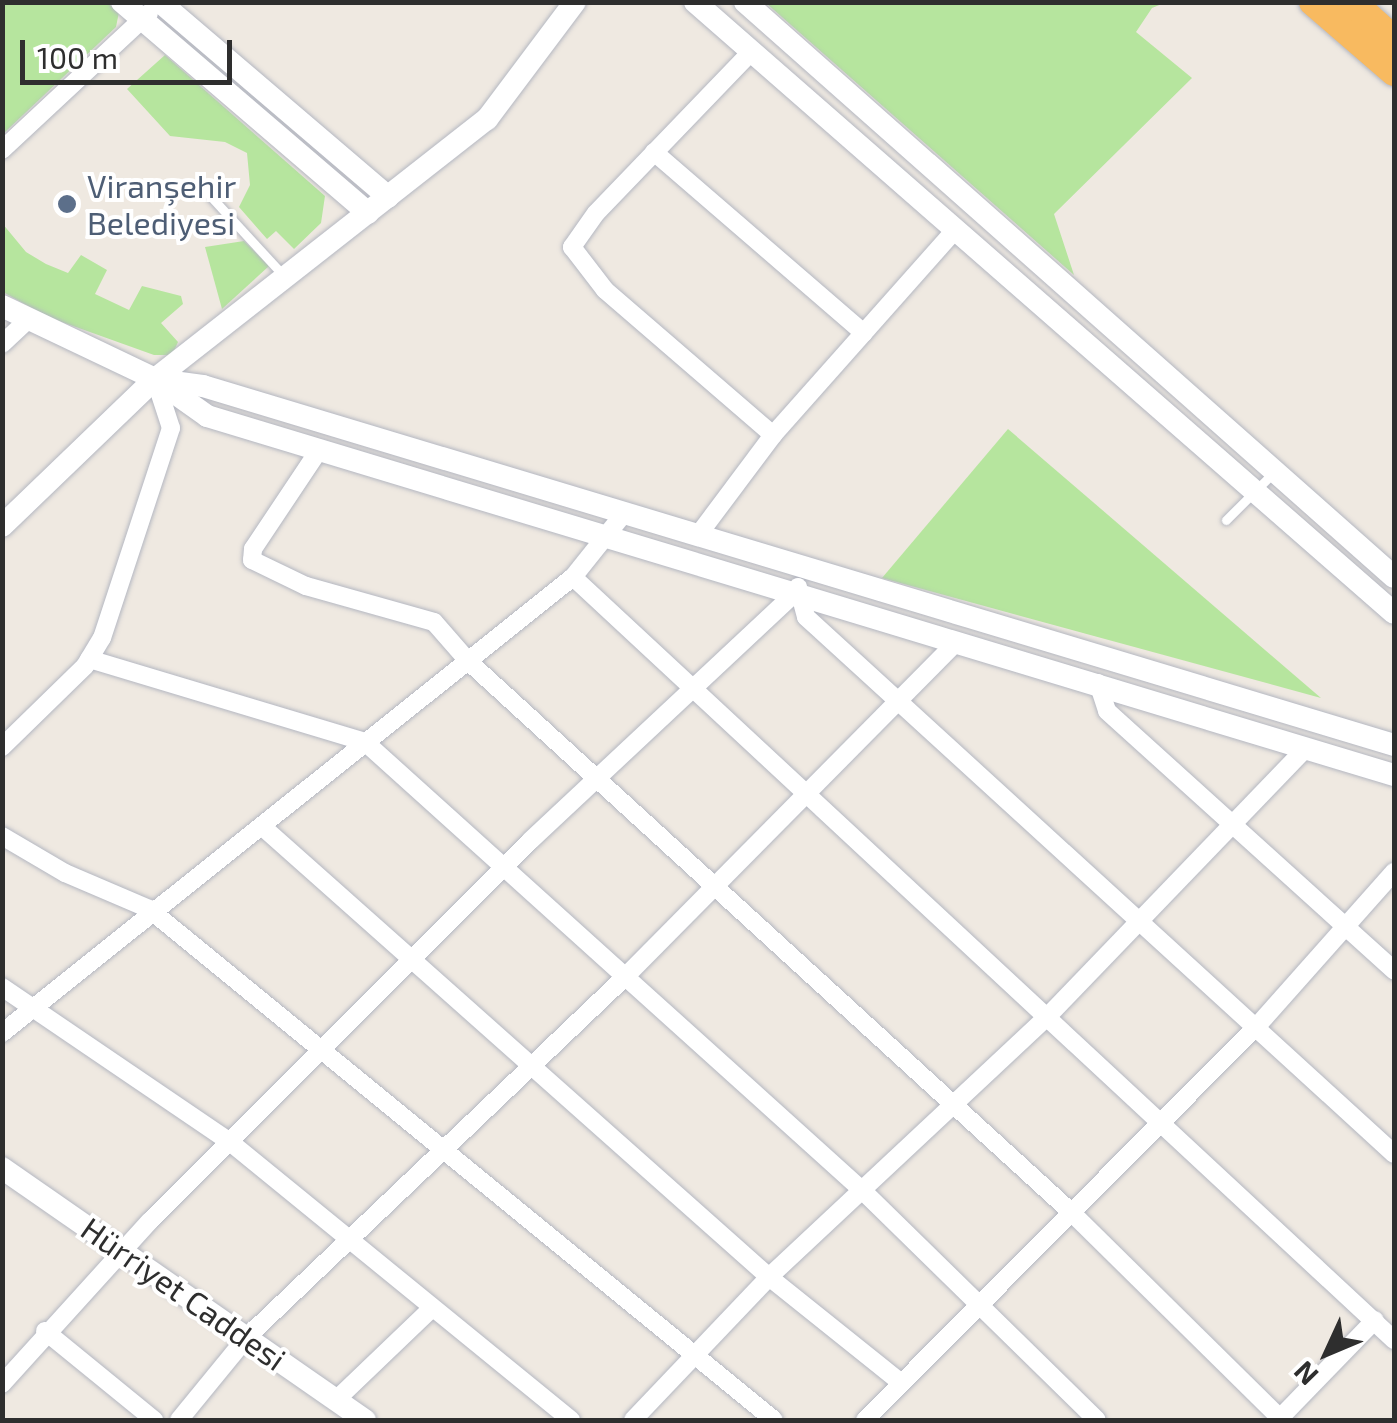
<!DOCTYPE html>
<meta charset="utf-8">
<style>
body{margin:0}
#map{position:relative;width:1397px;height:1423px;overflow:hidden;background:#efe9e1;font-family:"Exo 2",sans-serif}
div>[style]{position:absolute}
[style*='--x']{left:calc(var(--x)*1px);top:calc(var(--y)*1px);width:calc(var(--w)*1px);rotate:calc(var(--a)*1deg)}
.green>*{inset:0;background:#b6e59e}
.roads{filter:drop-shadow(0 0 2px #b4b7c1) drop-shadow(0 0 2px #b4b7c1)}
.service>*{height:9px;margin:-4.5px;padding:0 4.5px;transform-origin:4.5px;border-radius:4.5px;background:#fff}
.minor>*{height:18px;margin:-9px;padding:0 9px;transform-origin:9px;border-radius:9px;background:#fff}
.tertiary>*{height:22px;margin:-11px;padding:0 11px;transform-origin:11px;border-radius:11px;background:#fff}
.trunk>*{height:28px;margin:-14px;padding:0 14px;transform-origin:14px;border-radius:14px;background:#f8ba60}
.dots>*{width:28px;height:28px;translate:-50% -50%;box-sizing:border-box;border:5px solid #fff;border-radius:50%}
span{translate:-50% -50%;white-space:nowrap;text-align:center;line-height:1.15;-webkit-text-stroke:8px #fff;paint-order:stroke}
.service-label{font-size:32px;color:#4e5e75}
.left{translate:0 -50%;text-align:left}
.street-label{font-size:32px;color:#2e2e2e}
.frame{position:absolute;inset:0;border:5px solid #2e2e2e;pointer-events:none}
.north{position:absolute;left:1277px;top:1303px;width:100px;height:100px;-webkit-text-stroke:8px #fff;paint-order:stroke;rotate:226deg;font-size:28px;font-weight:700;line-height:40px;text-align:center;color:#2e2e2e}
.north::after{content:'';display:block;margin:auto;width:35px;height:45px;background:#2e2e2e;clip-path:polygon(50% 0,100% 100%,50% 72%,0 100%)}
.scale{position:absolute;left:20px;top:40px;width:212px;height:45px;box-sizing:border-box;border:5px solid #2e2e2e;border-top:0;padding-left:12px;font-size:30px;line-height:35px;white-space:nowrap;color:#2e2e2e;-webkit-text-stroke:8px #fff;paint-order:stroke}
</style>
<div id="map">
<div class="green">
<div style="clip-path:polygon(3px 3px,107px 3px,119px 12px,116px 27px,3px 134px)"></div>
<div style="clip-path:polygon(766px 3px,1164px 3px,1152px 8px,1136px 32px,1192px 78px,1054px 214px,1074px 275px)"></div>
<div style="clip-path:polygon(165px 55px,325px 196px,321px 223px,294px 249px,276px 231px,267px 239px,239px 207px,250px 185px,247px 153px,225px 142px,170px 136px,127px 89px)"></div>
<div style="clip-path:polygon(2px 223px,26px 252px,46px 264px,68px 273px,81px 255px,107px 270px,95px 294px,129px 310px,142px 286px,181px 296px,183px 304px,161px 323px,178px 342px,172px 355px,154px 355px,48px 317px,3px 292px)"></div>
<div style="clip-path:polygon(244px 241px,269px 266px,222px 309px,205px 247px)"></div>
<div style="clip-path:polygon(1008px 429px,1321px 698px,882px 578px)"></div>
</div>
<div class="roads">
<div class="service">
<div style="--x:204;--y:189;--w:117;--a:47.4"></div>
<div style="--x:1226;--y:520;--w:65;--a:-45"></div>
</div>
<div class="minor">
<div style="--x:751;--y:52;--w:223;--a:133.9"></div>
<div style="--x:596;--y:213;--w:42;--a:125.2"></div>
<div style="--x:572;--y:247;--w:54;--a:52.5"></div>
<div style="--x:605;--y:290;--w:222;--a:40.8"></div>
<div style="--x:2;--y:150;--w:201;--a:-43"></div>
<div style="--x:654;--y:152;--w:277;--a:40.8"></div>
<div style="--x:2;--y:344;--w:35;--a:-43"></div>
<div style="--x:319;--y:450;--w:119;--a:123.7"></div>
<div style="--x:253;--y:549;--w:11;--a:95"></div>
<div style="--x:252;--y:560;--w:60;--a:25.7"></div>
<div style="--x:306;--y:586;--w:133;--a:15.7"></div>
<div style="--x:434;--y:622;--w:52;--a:48.9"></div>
<div style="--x:468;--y:661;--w:818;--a:42.42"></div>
<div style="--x:1072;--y:1213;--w:295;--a:44.6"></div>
<div style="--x:699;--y:534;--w:124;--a:-53.2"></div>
<div style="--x:773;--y:435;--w:274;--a:-48.4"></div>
<div style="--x:573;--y:577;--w:1121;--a:42.9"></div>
<div style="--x:798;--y:587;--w:31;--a:75"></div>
<div style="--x:806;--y:617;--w:796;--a:42.4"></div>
<div style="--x:89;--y:659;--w:288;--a:16.7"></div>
<div style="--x:365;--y:742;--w:671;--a:42.04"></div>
<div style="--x:863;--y:1191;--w:327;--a:44.4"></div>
<div style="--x:1098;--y:683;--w:29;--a:72"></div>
<div style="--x:1107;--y:711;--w:387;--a:42.1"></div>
<div style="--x:2;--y:747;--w:116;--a:-44.3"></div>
<div style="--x:85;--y:666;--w:33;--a:-59"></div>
<div style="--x:102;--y:638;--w:221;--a:-71.8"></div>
<div style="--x:171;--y:428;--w:52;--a:-108.1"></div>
<div style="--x:265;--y:829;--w:674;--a:41.63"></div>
<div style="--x:769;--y:1277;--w:168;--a:38.7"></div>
<div style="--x:2;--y:836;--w:73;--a:30.4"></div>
<div style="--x:65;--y:873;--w:91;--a:23.2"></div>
<div style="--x:149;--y:909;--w:807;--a:39.27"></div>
<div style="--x:2;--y:987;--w:276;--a:34.2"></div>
<div style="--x:230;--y:1142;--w:440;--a:39.2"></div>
<div style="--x:2;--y:1033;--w:731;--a:-38.61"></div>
<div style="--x:573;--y:577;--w:83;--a:-51.3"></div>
<div style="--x:45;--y:1331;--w:141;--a:39.2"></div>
<div style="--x:2;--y:1384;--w:220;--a:-47.8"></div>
<div style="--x:150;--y:1221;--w:539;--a:-45"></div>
<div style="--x:531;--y:840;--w:362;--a:-43.1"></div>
<div style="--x:336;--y:1400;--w:132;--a:-43.8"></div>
<div style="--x:179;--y:1420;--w:107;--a:-50.7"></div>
<div style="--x:247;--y:1337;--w:523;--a:-43.61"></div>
<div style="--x:626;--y:976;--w:470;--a:-45.3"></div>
<div style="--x:633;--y:1420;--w:197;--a:-46.4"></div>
<div style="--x:769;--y:1277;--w:382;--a:-43.1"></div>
<div style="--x:1048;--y:1016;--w:371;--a:-46.1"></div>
<div style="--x:865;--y:1420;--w:557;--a:-45.15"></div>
<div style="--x:1258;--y:1025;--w:205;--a:-48.4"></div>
<div style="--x:1278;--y:1420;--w:139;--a:-45.9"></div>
</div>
<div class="tertiary">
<div style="--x:122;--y:2;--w:324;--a:40.6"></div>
<div style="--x:160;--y:2;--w:300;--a:40.5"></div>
<div style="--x:695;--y:2;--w:928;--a:41.16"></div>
<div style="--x:745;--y:2;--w:867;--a:41.54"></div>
<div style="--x:2;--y:306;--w:170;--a:25.5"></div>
<div style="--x:155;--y:379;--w:64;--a:35.4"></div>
<div style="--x:207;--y:416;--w:1240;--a:16.83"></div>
<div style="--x:158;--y:380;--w:45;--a:7.6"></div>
<div style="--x:203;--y:386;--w:1244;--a:16.77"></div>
<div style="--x:2;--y:526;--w:212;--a:-43.9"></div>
<div style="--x:155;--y:379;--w:422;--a:-38.1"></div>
<div style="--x:487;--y:119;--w:146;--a:-53.1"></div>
<div style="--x:2;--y:1168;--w:442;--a:34.8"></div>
</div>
<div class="trunk">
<div style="--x:1313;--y:2;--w:107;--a:40.8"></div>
<div style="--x:1352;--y:2;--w:57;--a:42.1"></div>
</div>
</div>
<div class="dots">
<div style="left:67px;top:204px;background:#5c6f8a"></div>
</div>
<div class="service-label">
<span class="left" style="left:87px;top:204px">Viranşehir<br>Belediyesi</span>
</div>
<div class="street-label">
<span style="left:184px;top:1293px;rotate:35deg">Hürriyet Caddesi</span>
</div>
<div class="frame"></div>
<div class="north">N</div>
<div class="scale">100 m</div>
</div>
